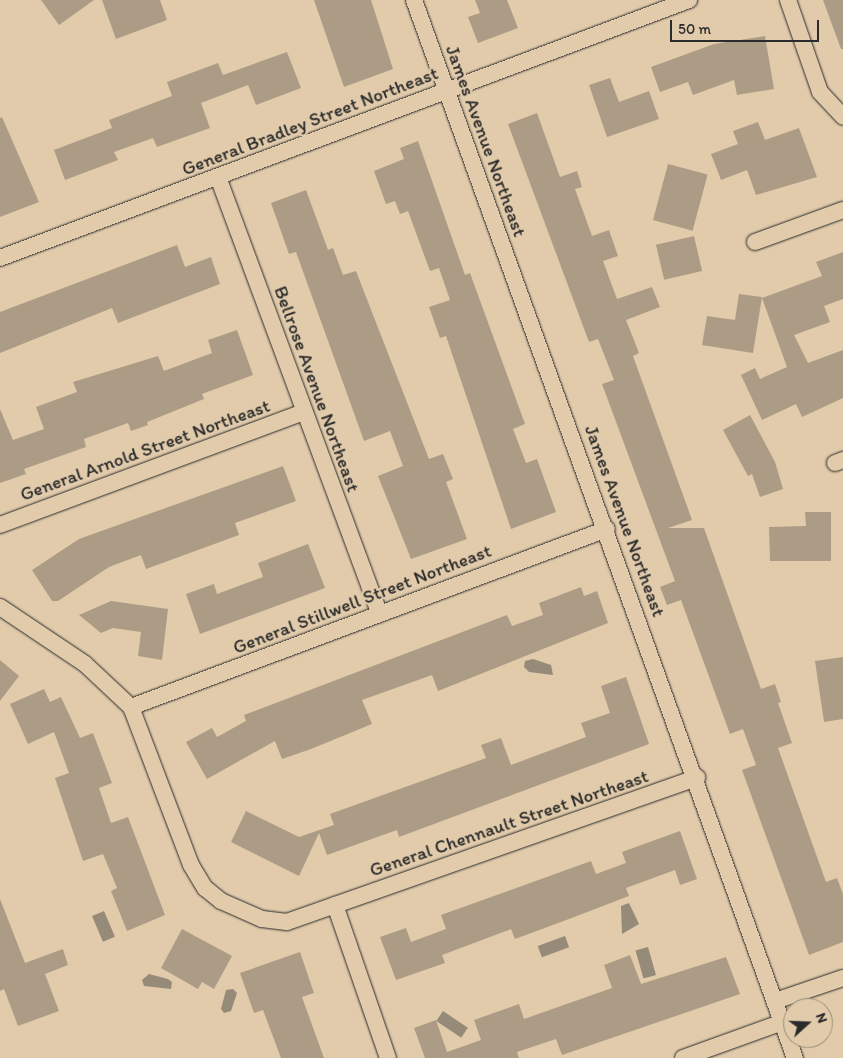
<!DOCTYPE html>
<style>
body{margin:0}
#map{position:relative;width:843px;height:1058px;overflow:hidden;background:#e1cbab;font-family:Itim,sans-serif}
div>[style]{position:absolute}
[style*='--x']{left:calc(var(--x)*1px);top:calc(var(--y)*1px);width:calc(var(--w)*1px);rotate:calc(var(--a)*1deg)}
.water>*{inset:0;background:#968a78;transform-origin:0 0}
.building>*{inset:0;background:#ac9c85;transform-origin:0 0}
.roads{filter:drop-shadow(0 0 1px #2b2b2b) drop-shadow(0 0 1px #2b2b2b)}
.minor>*{height:16px;margin:-8px;padding:0 8px;transform-origin:8px;border-radius:8px;background:#e1cbab}
span{translate:-50% -50%;white-space:nowrap;text-align:center;line-height:1.15;-webkit-text-stroke:4.5px #e1cbab;paint-order:stroke}
.street-label{font-size:19px;color:#2b2b2b}
.north{position:absolute;left:783px;top:998px;width:50px;height:50px;box-sizing:border-box;background:#e1cbab;border:1px solid #988b78;border-radius:50%;rotate:70deg;font-size:14px;font-weight:700;line-height:20px;text-align:center;color:#2b2b2b}
.north::after{content:'';display:block;margin:auto;width:18px;height:22px;background:#2b2b2b;clip-path:polygon(50% 0,100% 100%,50% 72%,0 100%)}
.scale{position:absolute;left:670px;top:20px;width:149px;height:22px;box-sizing:border-box;border:2px solid #2b2b2b;border-top:0;padding-left:6px;font-size:15px;line-height:18px;white-space:nowrap;color:#2b2b2b;-webkit-text-stroke:4px #e1cbab;paint-order:stroke}
</style>
<div id="map">
<div class="water">
<div style="clip-path:polygon(533px 659px,551px 665px,553px 675px,529px 672px,524px 667px,525px 661px)"></div>
<div style="clip-path:polygon(629px 903px,639px 924px,622px 934px,621px 906px)"></div>
<div style="left:104px;top:911px;width:28px;height:13px;rotate:67deg"></div>
<div style="left:565px;top:936px;width:12px;height:29px;rotate:70deg"></div>
<div style="left:648px;top:947px;width:29px;height:13px;rotate:74deg"></div>
<div style="clip-path:polygon(149px 974px,168px 979px,172px 982px,171px 989px,144px 986px,142px 980px)"></div>
<div style="clip-path:polygon(233px 989px,237px 993px,231px 1011px,224px 1013px,221px 1009px,226px 990px)"></div>
<div style="left:443px;top:1011px;width:30px;height:12px;rotate:34deg"></div>
</div>
<div class="building">
<div style="clip-path:polygon(41px 0,94px 0,59px 25px)"></div>
<div style="clip-path:polygon(102px 0,160px 0,167px 20px,116px 39px)"></div>
<div style="clip-path:polygon(314px 0,371px 0,393px 69px,344px 87px)"></div>
<div style="clip-path:polygon(475px 0,507px 0,518px 28px,478px 43px,468px 17px,480px 13px)"></div>
<div style="clip-path:polygon(823px 0,843px 0,843px 49px,841px 49px)"></div>
<div style="clip-path:polygon(765px 36px,774px 89px,737px 95px,734px 80px,693px 95px,688px 82px,660px 92px,651px 67px,714px 44px)"></div>
<div style="clip-path:polygon(287px 52px,301px 88px,256px 105px,248px 85px,201px 103px,210px 128px,157px 147px,153px 138px,114px 152px,118px 160px,65px 180px,54px 150px,112px 128px,109px 120px,172px 96px,167px 82px,218px 63px,223px 75px)"></div>
<div style="clip-path:polygon(610px 78px,619px 102px,649px 91px,659px 119px,607px 137px,589px 85px)"></div>
<div style="clip-path:polygon(537px 113px,560px 177px,577px 171px,582px 187px,575px 189px,592px 236px,609px 230px,618px 256px,603px 261px,617px 299px,652px 287px,660px 307px,626px 320px,639px 353px,633px 356px,692px 520px,668px 528px,704px 528px,761px 689px,775px 684px,781px 702px,778px 703px,792px 743px,778px 748px,826px 882px,837px 878px,843px 894px,843px 942px,809px 955px,742px 770px,756px 765px,743px 729px,730px 734px,681px 600px,667px 605px,660px 587px,675px 581px,602px 384px,614px 380px,598px 339px,589px 342px,508px 124px)"></div>
<div style="clip-path:polygon(2px 117px,39px 202px,0 217px,0 118px)"></div>
<div style="clip-path:polygon(758px 122px,765px 140px,799px 128px,817px 177px,756px 195px,747px 170px,721px 180px,711px 154px,738px 144px,733px 131px)"></div>
<div style="clip-path:polygon(418px 141px,465px 275px,470px 273px,525px 424px,513px 429px,526px 463px,537px 459px,556px 512px,511px 529px,446px 336px,440px 338px,429px 307px,450px 300px,439px 268px,430px 271px,408px 211px,400px 214px,395px 201px,386px 204px,374px 171px,404px 159px,400px 148px)"></div>
<div style="left:668px;top:164px;width:41px;height:58px;rotate:15deg"></div>
<div style="clip-path:polygon(306px 190px,328px 250px,333px 248px,343px 275px,356px 271px,429px 459px,443px 454px,453px 479px,446px 482px,467px 539px,411px 559px,378px 476px,403px 466px,390px 431px,364px 441px,296px 252px,289px 254px,271px 203px)"></div>
<div style="left:694px;top:236px;width:36px;height:39px;rotate:77deg"></div>
<div style="clip-path:polygon(177px 245px,185px 267px,211px 257px,220px 284px,118px 323px,112px 308px,0 353px,0 312px)"></div>
<div style="clip-path:polygon(843px 252px,843px 299px,824px 306px,830px 322px,794px 335px,808px 363px,843px 350px,843px 398px,802px 417px,796px 404px,762px 420px,741px 375px,755px 368px,760px 379px,787px 367px,762px 298px,822px 276px,816px 262px)"></div>
<div style="clip-path:polygon(739px 294px,762px 297px,753px 353px,702px 345px,707px 316px,735px 320px)"></div>
<div style="clip-path:polygon(237px 330px,253px 375px,202px 394px,204px 399px,147px 422px,148px 425px,131px 431px,128px 423px,84px 439px,86px 447px,24px 469px,26px 474px,0 483px,0 409px,13px 440px,44px 429px,36px 407px,77px 392px,73px 382px,158px 356px,164px 371px,212px 353px,208px 340px)"></div>
<div style="clip-path:polygon(750px 415px,775px 462px,783px 489px,760px 497px,752px 474px,748px 476px,723px 430px)"></div>
<div style="clip-path:polygon(283px 466px,296px 501px,235px 523px,239px 535px,146px 569px,141px 555px,109px 567px,58px 601px,52px 601px,32px 570px,79px 539px)"></div>
<div style="clip-path:polygon(805px 512px,831px 512px,831px 561px,770px 561px,769px 527px,806px 526px)"></div>
<div style="clip-path:polygon(308px 544px,325px 588px,200px 634px,186px 594px,214px 584px,217px 594px,263px 577px,258px 563px)"></div>
<div style="clip-path:polygon(581px 587px,584px 596px,597px 591px,608px 623px,438px 691px,432px 675px,362px 700px,372px 724px,311px 749px,282px 759px,275px 741px,207px 779px,186px 742px,212px 728px,217px 737px,246px 721px,244px 715px,507px 615px,512px 626px,543px 615px,539px 603px)"></div>
<div style="clip-path:polygon(111px 601px,168px 609px,162px 660px,138px 656px,141px 632px,113px 628px,101px 633px,79px 615px)"></div>
<div style="clip-path:polygon(843px 657px,843px 719px,824px 722px,815px 661px)"></div>
<div style="clip-path:polygon(0 660px,19px 676px,0 701px)"></div>
<div style="clip-path:polygon(626px 677px,649px 744px,399px 837px,397px 830px,327px 855px,319px 833px,299px 876px,231px 842px,246px 811px,299px 837px,334px 825px,330px 814px,486px 758px,481px 745px,501px 738px,511px 765px,586px 737px,581px 723px,610px 713px,601px 686px)"></div>
<div style="clip-path:polygon(44px 689px,50px 702px,61px 697px,80px 738px,93px 733px,112px 783px,99px 788px,111px 823px,128px 817px,165px 915px,127px 931px,111px 891px,117px 888px,103px 854px,83px 861px,55px 778px,69px 773px,54px 732px,28px 744px,10px 704px)"></div>
<div style="clip-path:polygon(680px 831px,697px 879px,680px 885px,675px 870px,626px 888px,629px 896px,569px 919px,515px 939px,511px 929px,442px 955px,445px 963px,396px 980px,380px 937px,406px 928px,411px 942px,446px 929px,441px 915px,591px 861px,596px 874px,626px 863px,622px 852px)"></div>
<div style="clip-path:polygon(0 899px,25px 963px,63px 949px,68px 965px,45px 974px,59px 1011px,18px 1026px,4px 989px,0 991px)"></div>
<div style="clip-path:polygon(182px 929px,232px 956px,214px 989px,202px 982px,198px 989px,161px 968px)"></div>
<div style="clip-path:polygon(300px 952px,314px 993px,302px 997px,324px 1058px,281px 1058px,263px 1010px,254px 1013px,240px 973px)"></div>
<div style="clip-path:polygon(630px 955px,641px 984px,726px 957px,740px 994px,562px 1055px,556px 1039px,517px 1052px,519px 1058px,425px 1058px,414px 1028px,436px 1020px,447px 1052px,481px 1040px,474px 1020px,519px 1004px,524px 1019px,612px 988px,604px 965px)"></div>
</div>
<div class="roads">
<div class="minor">
<div style="--x:414;--y:0;--w:1125;--a:70.2"></div>
<div style="--x:788;--y:0;--w:97;--a:70.8"></div>
<div style="--x:820;--y:92;--w:34;--a:47"></div>
<div style="--x:218;--y:177;--w:466;--a:69.7"></div>
<div style="--x:755;--y:242;--w:94;--a:-20"></div>
<div style="--x:0;--y:258;--w:736;--a:-20.53"></div>
<div style="--x:835;--y:463;--w:9;--a:-21"></div>
<div style="--x:0;--y:525;--w:324;--a:-20.4"></div>
<div style="--x:0;--y:607;--w:102;--a:33.8"></div>
<div style="--x:85;--y:664;--w:63;--a:43.1"></div>
<div style="--x:131;--y:707;--w:169;--a:69.2"></div>
<div style="--x:191;--y:865;--w:27;--a:59"></div>
<div style="--x:205;--y:888;--w:21;--a:39"></div>
<div style="--x:221;--y:901;--w:45;--a:23.7"></div>
<div style="--x:262;--y:919;--w:25;--a:7"></div>
<div style="--x:287;--y:922;--w:435;--a:-19.4"></div>
<div style="--x:131;--y:707;--w:508;--a:-20.5"></div>
<div style="--x:335;--y:905;--w:162;--a:70.9"></div>
<div style="--x:775;--y:1001;--w:72;--a:-18.7"></div>
<div style="--x:683;--y:1058;--w:106;--a:-19.8"></div>
</div>
</div>
<div class="street-label">
<span style="left:310px;top:121px;rotate:-21deg">General Bradley Street Northeast</span>
<span style="left:486px;top:141px;rotate:70deg">James Avenue Northeast</span>
<span style="left:317px;top:389px;rotate:70deg">Bellrose Avenue Northeast</span>
<span style="left:145px;top:450px;rotate:-20deg">General Arnold Street Northeast</span>
<span style="left:625px;top:521px;rotate:70deg">James Avenue Northeast</span>
<span style="left:362px;top:599px;rotate:-21deg">General Stillwell Street Northeast</span>
<span style="left:509px;top:823px;rotate:-19deg">General Chennault Street Northeast</span>
</div>
<div class="north">N</div>
<div class="scale">50 m</div>
</div>
